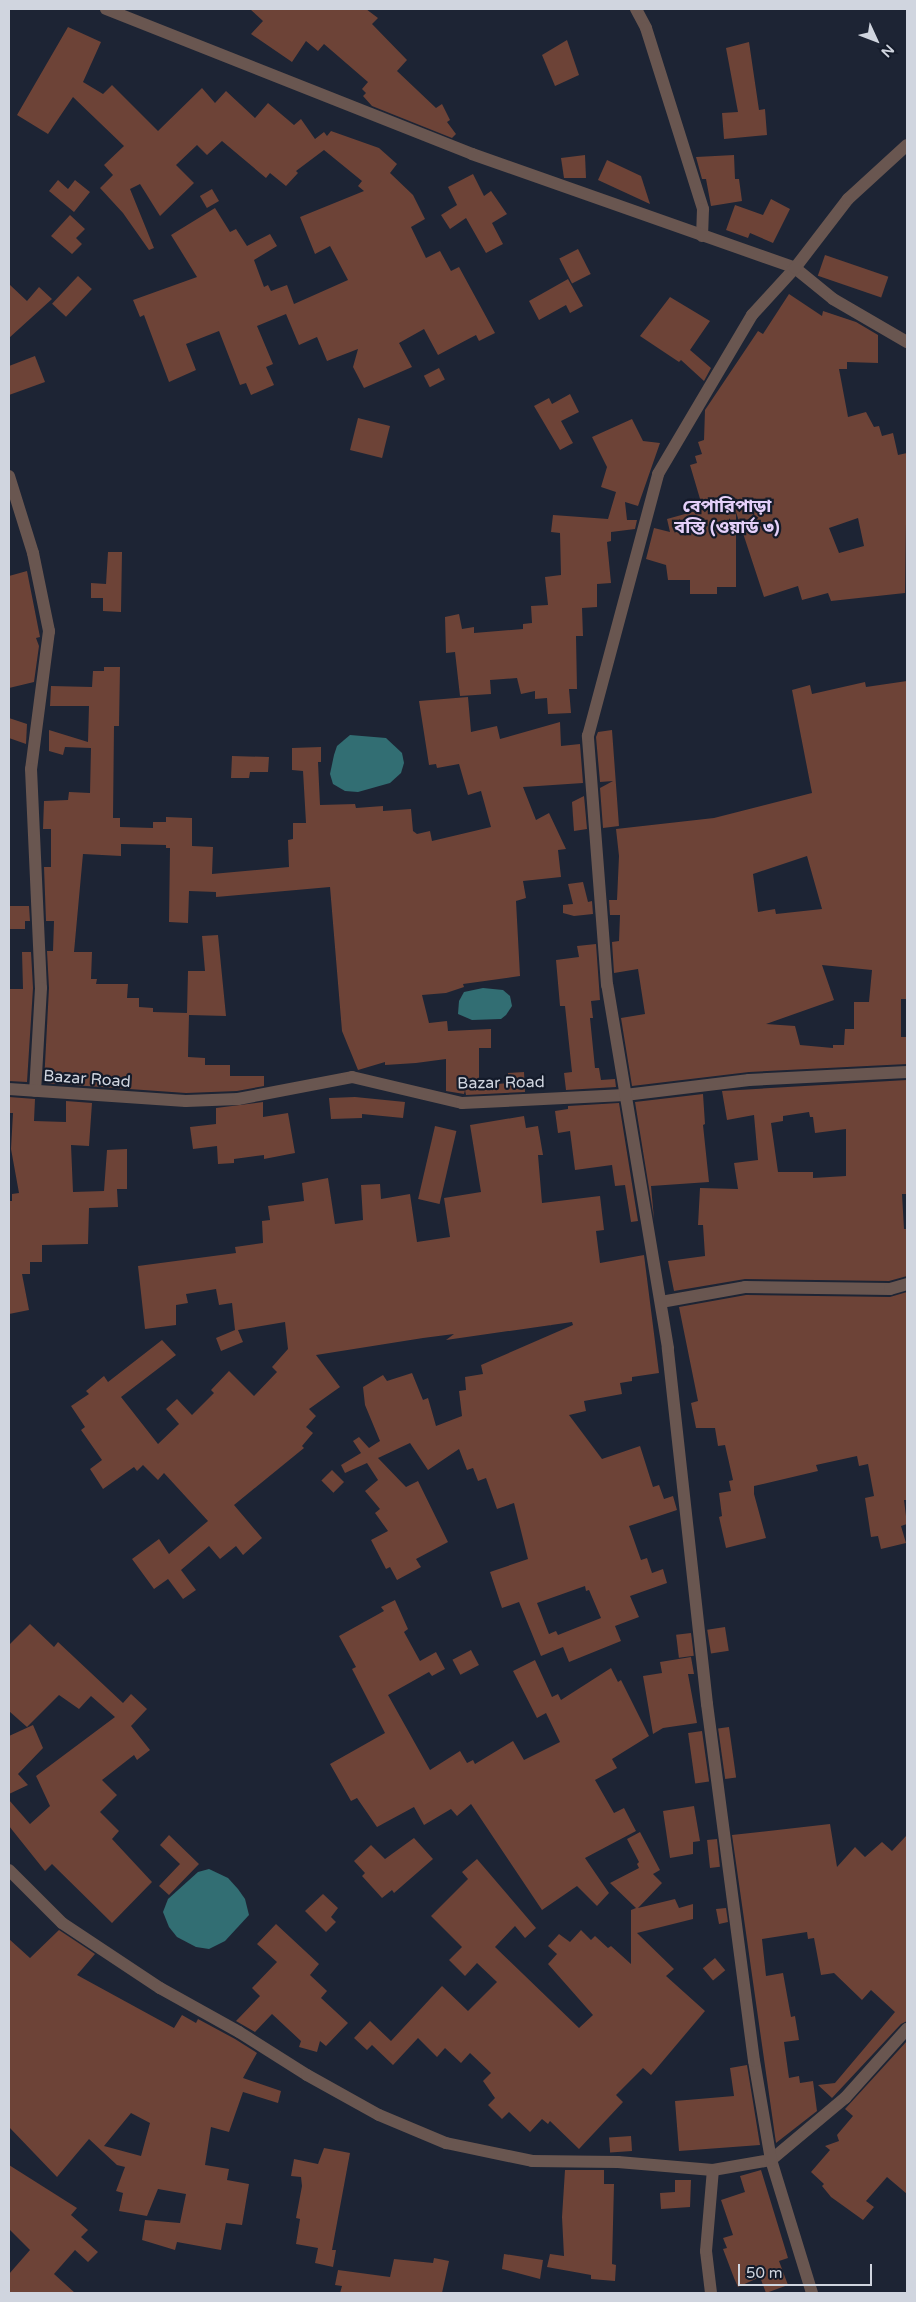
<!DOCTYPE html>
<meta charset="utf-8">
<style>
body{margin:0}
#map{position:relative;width:916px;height:2302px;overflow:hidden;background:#1d2434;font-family:"Varela Round","Noto Sans Bengali",sans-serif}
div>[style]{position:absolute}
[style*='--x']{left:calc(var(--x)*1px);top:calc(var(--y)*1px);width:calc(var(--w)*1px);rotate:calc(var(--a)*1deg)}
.water>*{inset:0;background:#326e73}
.building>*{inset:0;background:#6d4337;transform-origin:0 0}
.minor>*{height:12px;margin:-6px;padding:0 6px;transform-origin:6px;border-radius:6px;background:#695650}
.tertiary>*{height:12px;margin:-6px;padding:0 6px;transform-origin:6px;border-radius:6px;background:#695650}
span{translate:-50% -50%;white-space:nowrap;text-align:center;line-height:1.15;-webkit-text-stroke:4.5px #141b2a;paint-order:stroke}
.street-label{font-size:16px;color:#d0d5df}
.neighbourhood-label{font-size:18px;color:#e5d0fa;font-weight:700}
.frame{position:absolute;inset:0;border:10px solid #d0d5df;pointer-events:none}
.north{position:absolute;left:851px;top:15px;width:50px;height:50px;-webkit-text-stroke:4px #141b2a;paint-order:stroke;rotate:133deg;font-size:14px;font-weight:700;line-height:20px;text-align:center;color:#d0d5df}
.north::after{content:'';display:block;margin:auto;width:18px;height:22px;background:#d0d5df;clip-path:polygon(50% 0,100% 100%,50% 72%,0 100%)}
.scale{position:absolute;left:738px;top:2264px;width:134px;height:22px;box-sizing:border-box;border:2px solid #d0d5df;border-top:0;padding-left:6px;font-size:15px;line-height:18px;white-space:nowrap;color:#d0d5df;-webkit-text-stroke:4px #141b2a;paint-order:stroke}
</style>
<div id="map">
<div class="water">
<div style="clip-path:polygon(350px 735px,386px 738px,402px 753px,404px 763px,401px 773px,390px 783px,358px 792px,345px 791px,333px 784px,330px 774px,334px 755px,337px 746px)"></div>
<div style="clip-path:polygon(483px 988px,503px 990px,510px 996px,512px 1006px,506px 1015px,501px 1019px,472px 1020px,458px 1014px,459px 1001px,464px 992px)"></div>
<div style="clip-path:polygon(209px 1869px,228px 1878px,238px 1889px,245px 1899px,249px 1915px,225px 1941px,209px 1949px,196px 1947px,177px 1937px,169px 1927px,163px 1912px,168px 1899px,198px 1872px)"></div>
</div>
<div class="building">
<div style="clip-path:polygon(250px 9px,366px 9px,378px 18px,372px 24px,407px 60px,397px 71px,436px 108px,442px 104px,450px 120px,447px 122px,456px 134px,452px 138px,372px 106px,363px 96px,366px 93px,362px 89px,368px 82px,324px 44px,318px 51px,306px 41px,292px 62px,251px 34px,263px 21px)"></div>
<div style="clip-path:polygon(68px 27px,101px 42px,83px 82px,103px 94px,112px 85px,158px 131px,202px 88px,215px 103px,226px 91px,255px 118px,268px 103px,294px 125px,301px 119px,315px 139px,324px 132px,327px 136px,331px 131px,379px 148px,397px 164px,390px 173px,413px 195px,425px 219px,411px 227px,426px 258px,440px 251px,451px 271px,459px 267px,495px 333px,479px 341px,476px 335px,438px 355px,424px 329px,399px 343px,412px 367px,364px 388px,353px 367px,358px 349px,327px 361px,317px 337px,299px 345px,286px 314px,257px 326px,273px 364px,266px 367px,274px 385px,251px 395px,246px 383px,240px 385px,219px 331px,186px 344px,196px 370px,169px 382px,144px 315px,140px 317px,133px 300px,197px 277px,171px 235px,215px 208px,230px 232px,236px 229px,247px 246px,270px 234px,277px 246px,254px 260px,264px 287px,268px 285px,271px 291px,287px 285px,294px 304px,348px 280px,330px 246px,315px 254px,300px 217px,364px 191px,358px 186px,362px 181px,324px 150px,296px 171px,298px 173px,286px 186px,270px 173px,266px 178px,222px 141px,207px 155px,197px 145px,176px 165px,194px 183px,160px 216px,140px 184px,130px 189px,154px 248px,149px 250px,123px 213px,100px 188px,113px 175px,104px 165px,124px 146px,73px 97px,48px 134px,17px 115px)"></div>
<div style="clip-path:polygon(567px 40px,579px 75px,555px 86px,542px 55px)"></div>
<div style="clip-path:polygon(749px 42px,759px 110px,765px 109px,767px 135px,724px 139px,722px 113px,738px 112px,726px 48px)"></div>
<div style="clip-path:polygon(585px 155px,586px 178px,564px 178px,561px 158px)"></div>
<div style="clip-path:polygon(734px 155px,735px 179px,739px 179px,742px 201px,711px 206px,706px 179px,702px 179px,696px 157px)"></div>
<div style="clip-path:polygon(607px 160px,641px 176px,650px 204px,598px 180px)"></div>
<div style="clip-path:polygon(473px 174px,484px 196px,491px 191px,507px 214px,492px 223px,503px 244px,486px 253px,466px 218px,450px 229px,441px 215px,457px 205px,448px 187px)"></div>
<div style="clip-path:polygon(58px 180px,68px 189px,75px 180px,90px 192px,74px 212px,49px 191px)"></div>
<div style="left:212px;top:189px;width:14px;height:14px;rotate:60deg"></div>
<div style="clip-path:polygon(771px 199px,790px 209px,773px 243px,750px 233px,748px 238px,726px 230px,735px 205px,763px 215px)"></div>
<div style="clip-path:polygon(70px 215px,85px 229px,76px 238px,82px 244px,72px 254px,51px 236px)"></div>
<div style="left:578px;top:249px;width:28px;height:21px;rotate:63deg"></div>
<div style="left:825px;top:255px;width:67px;height:22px;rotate:19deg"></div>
<div style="left:78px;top:276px;width:19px;height:38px;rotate:43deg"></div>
<div style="clip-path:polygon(568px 279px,583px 306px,570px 313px,566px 305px,539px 320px,529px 301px)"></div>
<div style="clip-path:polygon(9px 284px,27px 301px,39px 287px,52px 299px,9px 338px)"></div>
<div style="clip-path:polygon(evenodd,789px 294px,822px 316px,823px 311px,856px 322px,878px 335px,878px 363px,847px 362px,847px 369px,839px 369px,848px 417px,866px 412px,874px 427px,879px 426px,882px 436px,893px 433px,898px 455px,907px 453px,905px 593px,831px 601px,828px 593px,802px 600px,798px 586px,764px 597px,736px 512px,736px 587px,717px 587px,717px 594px,690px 594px,690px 580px,668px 580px,666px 565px,646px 559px,654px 528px,670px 532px,667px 519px,703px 509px,690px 465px,697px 463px,695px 456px,702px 454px,698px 442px,704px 440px,705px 410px,758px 331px,763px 334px,789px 294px,858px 518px,864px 546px,839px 553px,829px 528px,858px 518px)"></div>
<div style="clip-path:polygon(670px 297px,710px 321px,690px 350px,711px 368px,704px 381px,681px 360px,679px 362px,640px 336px)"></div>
<div style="clip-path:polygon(35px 356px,45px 382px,9px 395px,9px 366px)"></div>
<div style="left:439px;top:368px;width:13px;height:17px;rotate:63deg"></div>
<div style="clip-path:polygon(570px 394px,579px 412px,561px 421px,573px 443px,560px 450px,534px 406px,549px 398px,552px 404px)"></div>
<div style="left:358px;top:418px;width:33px;height:33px;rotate:14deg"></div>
<div style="clip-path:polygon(632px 419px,643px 441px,660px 443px,638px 506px,625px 502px,627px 520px,637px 520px,635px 529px,611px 532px,611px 541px,607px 542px,611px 583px,597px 584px,597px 607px,582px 608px,583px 636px,576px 636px,577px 689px,569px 689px,571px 713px,548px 714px,547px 698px,535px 699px,535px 691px,521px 694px,517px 678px,490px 680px,491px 694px,460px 696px,455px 652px,446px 653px,445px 617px,459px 614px,462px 629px,474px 627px,474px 633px,523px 629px,523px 624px,532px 623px,531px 606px,548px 605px,545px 577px,561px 575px,560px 533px,551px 532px,553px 515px,608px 519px,616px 492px,601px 487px,607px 467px,592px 437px)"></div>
<div style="clip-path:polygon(108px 552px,122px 552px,121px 612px,103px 611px,103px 598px,91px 598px,91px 583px,106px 584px)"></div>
<div style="clip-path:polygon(27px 571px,40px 637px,36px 638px,39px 646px,34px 682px,9px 688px,9px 576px)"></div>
<div style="clip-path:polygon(104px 667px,120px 667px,119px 726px,114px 726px,113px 818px,120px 818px,120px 827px,153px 828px,153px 822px,166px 822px,166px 817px,192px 818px,192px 846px,213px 847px,212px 874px,289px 867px,288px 840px,293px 839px,293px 823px,306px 823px,303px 771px,292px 770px,292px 748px,321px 747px,321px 762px,318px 762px,320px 805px,355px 804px,356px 808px,383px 806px,383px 811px,411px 809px,413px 831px,417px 834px,430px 831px,432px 841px,491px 827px,481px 791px,468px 795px,459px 764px,437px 768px,436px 764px,429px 765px,419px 701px,468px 697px,471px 732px,497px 726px,500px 739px,560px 722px,561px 746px,580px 744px,583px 783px,523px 787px,536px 820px,549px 813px,566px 849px,558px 850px,561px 877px,523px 881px,526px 898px,516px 901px,520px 976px,463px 984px,464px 987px,446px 993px,422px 995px,429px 1023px,447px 1021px,448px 1031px,491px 1029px,491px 1048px,479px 1048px,479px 1086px,508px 1083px,508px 1073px,524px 1072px,525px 1092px,466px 1095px,465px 1090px,464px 1094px,446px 1091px,446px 1059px,416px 1063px,385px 1065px,385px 1062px,358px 1070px,342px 1031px,330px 887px,216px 897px,216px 892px,189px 891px,188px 923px,169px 922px,170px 848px,166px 848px,166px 845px,121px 844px,121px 856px,83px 854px,74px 952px,92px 952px,91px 979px,97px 979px,96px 984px,128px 984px,127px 998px,139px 998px,139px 1007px,153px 1008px,153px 1012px,187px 1013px,188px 971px,205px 971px,202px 936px,218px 935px,226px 1016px,189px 1015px,188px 1057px,205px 1058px,205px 1065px,230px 1065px,230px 1076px,264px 1076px,264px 1086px,237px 1091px,186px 1093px,44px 1083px,49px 988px,47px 951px,53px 951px,54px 921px,46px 921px,44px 867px,51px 867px,51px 829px,43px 829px,44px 801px,68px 800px,69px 792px,90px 793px,91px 748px,65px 747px,63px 755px,49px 751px,49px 730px,88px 742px,89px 706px,50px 706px,51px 686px,92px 687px,93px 671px,104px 671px)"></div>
<div style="clip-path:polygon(evenodd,907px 681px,907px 991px,906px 999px,901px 999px,901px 1037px,907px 1037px,907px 1064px,749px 1072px,632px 1086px,621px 1018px,645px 1014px,638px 969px,614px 973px,612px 942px,619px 941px,620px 915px,610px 915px,609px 900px,617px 900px,619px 856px,616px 829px,714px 818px,812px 793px,792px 690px,810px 685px,812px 694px,865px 682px,866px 687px,907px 681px,807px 856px,822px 909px,776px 914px,775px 909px,758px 912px,753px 874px,807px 856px,907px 681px,822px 965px,872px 970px,869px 1002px,854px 1002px,854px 1029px,845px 1029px,844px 1045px,833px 1045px,833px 1048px,800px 1045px,795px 1026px,766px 1024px,834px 1000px,822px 965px)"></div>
<div style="clip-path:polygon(9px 718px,27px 724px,26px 744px,9px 738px)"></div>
<div style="clip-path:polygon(612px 730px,619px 826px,603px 828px,600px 788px,613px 781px,600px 782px,596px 737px,598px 732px)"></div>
<div style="clip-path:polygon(232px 756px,269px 757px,268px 772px,250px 772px,249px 778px,231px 778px)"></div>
<div style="clip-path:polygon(584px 796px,587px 829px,574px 831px,572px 802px)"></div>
<div style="clip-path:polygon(583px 882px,588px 902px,592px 901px,593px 914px,574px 916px,563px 913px,563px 905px,573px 904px,568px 884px)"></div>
<div style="clip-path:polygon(10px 906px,29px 906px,30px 921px,25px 921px,25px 929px,10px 929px)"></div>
<div style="clip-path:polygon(596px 944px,600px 1000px,591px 1001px,593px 1018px,590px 1018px,595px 1068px,599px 1068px,601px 1080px,615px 1079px,616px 1087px,566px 1090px,564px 1073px,572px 1072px,565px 1006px,560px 1006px,556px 960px,579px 957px,577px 946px)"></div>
<div style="clip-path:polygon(22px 952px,31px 952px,33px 988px,27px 1082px,9px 1081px,9px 989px,23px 989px)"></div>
<div style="clip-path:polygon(evenodd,907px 1080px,907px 1194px,902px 1194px,904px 1229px,907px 1229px,907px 1276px,889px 1281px,745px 1279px,674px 1291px,668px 1261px,705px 1256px,703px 1225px,698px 1225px,700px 1188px,738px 1189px,734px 1163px,758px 1160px,754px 1115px,727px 1120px,722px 1091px,907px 1080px,809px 1112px,810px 1117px,813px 1117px,815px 1133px,846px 1129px,846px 1176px,813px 1178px,813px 1172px,778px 1172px,771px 1123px,783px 1121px,783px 1116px,809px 1112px)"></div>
<div style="clip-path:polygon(703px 1094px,705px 1124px,703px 1125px,709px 1182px,651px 1186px,654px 1219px,635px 1102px)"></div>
<div style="clip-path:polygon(9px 1097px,35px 1099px,34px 1121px,66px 1122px,66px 1101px,92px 1103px,89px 1146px,71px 1145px,73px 1192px,104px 1191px,107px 1150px,127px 1149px,127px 1189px,117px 1189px,118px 1207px,89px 1208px,88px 1244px,42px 1245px,42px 1262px,30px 1262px,30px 1274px,22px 1274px,29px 1310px,9px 1314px,9px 1201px,12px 1201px,12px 1194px,19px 1193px,11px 1149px,13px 1113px,9px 1113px)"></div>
<div style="clip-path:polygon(355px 1097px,405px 1102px,403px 1118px,362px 1114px,362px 1118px,331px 1119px,329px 1098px)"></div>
<div style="clip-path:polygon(263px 1102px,263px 1117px,288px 1113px,295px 1153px,264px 1159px,264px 1155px,234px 1159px,234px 1163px,218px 1164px,217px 1146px,193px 1149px,190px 1127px,216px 1124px,216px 1108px)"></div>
<div style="clip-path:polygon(619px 1103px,638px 1221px,631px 1222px,625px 1185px,615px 1186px,612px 1165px,575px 1170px,570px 1131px,558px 1133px,555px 1111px,568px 1109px,568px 1106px)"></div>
<div style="clip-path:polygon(evenodd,524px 1116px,526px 1128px,538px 1126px,543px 1155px,538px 1155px,542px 1203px,600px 1196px,604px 1230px,596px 1231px,600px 1263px,644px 1255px,659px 1373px,632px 1377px,632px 1381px,620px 1383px,622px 1394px,584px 1401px,586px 1411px,569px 1415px,602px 1459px,640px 1446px,653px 1487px,659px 1485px,664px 1499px,673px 1496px,677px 1510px,629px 1526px,641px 1560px,647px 1558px,652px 1573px,663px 1569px,667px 1583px,630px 1596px,639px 1617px,615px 1626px,621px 1641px,569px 1662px,563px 1647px,541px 1656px,519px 1602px,502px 1608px,490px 1572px,528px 1559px,514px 1503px,497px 1509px,486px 1478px,478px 1481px,473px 1468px,467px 1470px,459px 1449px,428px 1470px,410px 1443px,378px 1458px,406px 1487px,418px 1481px,448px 1542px,416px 1559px,421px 1567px,397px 1580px,390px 1567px,386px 1569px,371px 1540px,388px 1531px,375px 1513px,380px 1509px,365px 1491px,378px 1480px,367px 1463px,345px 1473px,341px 1465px,361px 1453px,353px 1441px,359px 1437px,369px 1448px,380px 1441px,365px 1405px,363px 1387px,383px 1375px,387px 1381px,412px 1373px,423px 1400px,428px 1398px,436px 1426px,462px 1416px,459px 1391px,466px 1390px,465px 1377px,483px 1374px,481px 1365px,573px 1325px,572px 1322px,446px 1340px,454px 1334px,423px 1338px,316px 1355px,340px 1387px,309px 1409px,316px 1416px,306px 1427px,313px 1433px,302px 1446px,304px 1448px,234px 1505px,262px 1538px,243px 1555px,236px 1546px,220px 1559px,209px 1546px,181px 1570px,196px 1590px,183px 1599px,168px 1579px,154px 1589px,132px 1559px,159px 1539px,169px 1554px,208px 1521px,164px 1473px,158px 1480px,143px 1465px,137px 1471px,134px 1467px,103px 1489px,90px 1469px,102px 1460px,81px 1430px,85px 1427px,71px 1406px,89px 1394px,86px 1391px,104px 1376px,108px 1382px,162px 1340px,176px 1355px,121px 1397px,158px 1444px,179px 1424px,166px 1409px,177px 1399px,192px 1415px,214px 1393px,211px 1390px,229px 1371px,254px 1396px,277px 1372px,272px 1367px,288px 1349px,285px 1322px,238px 1330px,243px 1342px,221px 1351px,216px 1338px,235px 1330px,232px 1303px,219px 1305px,216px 1289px,186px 1294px,188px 1303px,176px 1305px,176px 1325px,145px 1329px,138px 1266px,236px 1253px,235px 1247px,263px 1243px,262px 1221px,270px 1220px,268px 1206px,304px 1201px,302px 1183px,328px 1178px,335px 1224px,363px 1220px,361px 1185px,380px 1184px,381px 1199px,410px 1194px,417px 1242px,450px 1237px,444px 1198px,481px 1192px,470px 1125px,524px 1116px,585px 1586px,586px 1591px,589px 1590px,601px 1618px,558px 1635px,556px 1631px,549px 1634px,537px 1603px,585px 1586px)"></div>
<div style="left:435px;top:1126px;width:22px;height:75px;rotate:13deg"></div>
<div style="clip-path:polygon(907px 1292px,907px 1500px,904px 1500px,907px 1524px,901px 1526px,906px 1543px,881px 1549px,878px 1536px,871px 1537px,865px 1498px,874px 1496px,868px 1464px,859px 1466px,857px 1456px,816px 1465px,818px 1471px,754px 1486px,754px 1494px,766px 1538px,726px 1548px,719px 1517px,722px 1516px,719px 1493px,731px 1491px,729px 1481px,733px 1480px,725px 1445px,718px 1446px,715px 1428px,696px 1428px,691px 1403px,698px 1401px,679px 1307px,746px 1295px,890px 1297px)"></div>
<div style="left:332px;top:1470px;width:17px;height:15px;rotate:45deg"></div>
<div style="clip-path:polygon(395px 1600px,408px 1629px,404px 1632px,420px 1661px,436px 1652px,445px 1669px,432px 1676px,429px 1672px,388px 1695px,430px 1770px,460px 1751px,467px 1763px,473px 1760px,475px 1764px,513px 1741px,524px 1760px,560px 1742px,546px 1713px,537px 1718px,513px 1671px,535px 1660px,552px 1697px,558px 1694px,561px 1700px,611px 1668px,618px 1682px,621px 1680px,649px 1736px,612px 1759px,617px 1768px,595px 1780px,614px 1813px,624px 1808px,636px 1831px,585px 1858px,609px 1893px,597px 1906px,577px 1886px,542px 1910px,471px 1804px,457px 1816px,451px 1809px,424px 1825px,414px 1807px,377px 1827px,357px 1798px,351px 1801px,330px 1764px,385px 1733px,352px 1669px,356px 1667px,339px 1636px,384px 1611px,381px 1607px)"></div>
<div style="clip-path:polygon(30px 1624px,54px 1647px,58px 1642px,123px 1703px,131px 1694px,147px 1709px,131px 1726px,150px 1750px,137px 1760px,134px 1755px,102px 1780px,117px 1795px,100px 1812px,119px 1831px,112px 1839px,152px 1882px,112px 1923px,52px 1864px,45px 1871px,9px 1826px,9px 1800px,30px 1824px,50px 1806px,36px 1776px,115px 1717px,91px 1696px,79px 1709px,59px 1695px,27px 1727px,9px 1711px,9px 1645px)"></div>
<div style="left:725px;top:1627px;width:24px;height:18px;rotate:81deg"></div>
<div style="left:691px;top:1633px;width:23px;height:15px;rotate:83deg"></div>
<div style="left:471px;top:1650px;width:17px;height:21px;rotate:62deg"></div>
<div style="clip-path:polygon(691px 1657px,694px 1674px,688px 1674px,697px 1723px,663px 1728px,653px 1734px,643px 1676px,662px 1673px,660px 1662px)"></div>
<div style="clip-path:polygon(33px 1725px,43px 1748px,18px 1774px,28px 1785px,9px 1794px,9px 1736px)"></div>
<div style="left:729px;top:1727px;width:51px;height:11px;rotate:82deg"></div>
<div style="left:702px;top:1731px;width:51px;height:14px;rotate:82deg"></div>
<div style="clip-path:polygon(694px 1806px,700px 1841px,693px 1842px,693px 1854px,670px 1858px,663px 1811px)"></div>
<div style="clip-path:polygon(830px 1824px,837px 1867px,855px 1847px,865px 1857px,882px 1842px,892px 1851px,907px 1835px,907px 2021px,901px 2024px,832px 2098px,818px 2085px,835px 2083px,895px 2012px,871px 1990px,862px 2000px,834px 1973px,821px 1975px,814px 1938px,808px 1939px,807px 1932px,762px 1939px,766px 1976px,783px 1973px,791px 2017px,795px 2016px,799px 2040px,784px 2042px,789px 2078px,799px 2076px,800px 2083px,813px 2081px,817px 2111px,776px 2143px,732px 1835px)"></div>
<div style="clip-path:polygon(640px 1832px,660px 1870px,653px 1874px,662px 1883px,638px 1908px,675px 1899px,679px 1908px,693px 1904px,693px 1919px,637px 1933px,674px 1969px,666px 1976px,705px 2011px,651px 2075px,643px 2068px,616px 2095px,623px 2102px,579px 2149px,550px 2121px,548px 2124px,542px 2119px,530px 2132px,509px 2112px,502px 2119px,488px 2105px,495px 2098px,483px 2081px,491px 2073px,470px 2053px,461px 2063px,445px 2048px,437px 2057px,418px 2038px,393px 2065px,372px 2045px,367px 2050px,354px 2038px,370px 2021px,391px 2041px,442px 1986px,468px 2011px,497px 1982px,477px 1963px,465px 1976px,449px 1960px,462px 1947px,431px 1916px,468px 1879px,462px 1872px,477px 1859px,536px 1928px,525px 1938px,515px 1926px,495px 1947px,579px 2028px,593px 2015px,548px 1964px,557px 1954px,548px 1946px,559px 1934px,570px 1942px,581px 1930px,591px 1940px,595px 1936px,608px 1948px,611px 1946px,631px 1964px,631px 1910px,636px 1908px,610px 1883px,639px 1868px,637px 1864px,639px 1862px,627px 1839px)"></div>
<div style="clip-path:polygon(169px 1835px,199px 1864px,169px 1895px,159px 1886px,180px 1864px,160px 1845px)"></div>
<div style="clip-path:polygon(414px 1838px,433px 1859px,394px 1893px,392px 1890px,382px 1898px,362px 1876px,365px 1873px,354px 1861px,371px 1845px,385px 1859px)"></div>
<div style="left:717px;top:1839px;width:28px;height:10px;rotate:84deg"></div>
<div style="clip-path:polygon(323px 1894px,338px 1908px,331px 1917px,336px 1922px,326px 1932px,305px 1911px)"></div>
<div style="clip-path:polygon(726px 1908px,728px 1922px,719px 1924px,716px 1909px)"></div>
<div style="clip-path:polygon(276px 1924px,319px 1964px,310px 1975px,327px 1991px,321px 1998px,348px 2023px,326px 2046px,320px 2041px,317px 2052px,299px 2047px,301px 2041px,272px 2014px,255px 2032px,236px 2021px,260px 1996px,252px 1988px,277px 1962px,257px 1944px)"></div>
<div style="clip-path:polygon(evenodd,59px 1930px,95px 1954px,77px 1975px,174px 2028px,182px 2015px,196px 2023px,198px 2019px,235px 2039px,257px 2053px,243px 2078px,281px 2091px,278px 2103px,243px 2092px,229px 2132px,211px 2127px,205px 2165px,229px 2169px,227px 2180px,249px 2184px,242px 2225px,226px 2223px,221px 2250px,177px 2242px,175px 2250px,142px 2240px,145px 2220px,180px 2223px,186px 2194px,158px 2189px,147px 2216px,119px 2211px,123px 2193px,116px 2191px,125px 2167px,117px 2165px,89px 2139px,57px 2177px,9px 2127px,9px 1939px,30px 1958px,59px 1930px,131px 2113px,150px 2123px,141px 2156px,104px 2146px,131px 2113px)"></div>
<div style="left:715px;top:1958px;width:16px;height:16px;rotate:50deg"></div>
<div style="clip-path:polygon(907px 2041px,907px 2194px,887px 2177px,866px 2201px,874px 2207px,863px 2220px,831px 2197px,822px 2186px,824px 2184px,811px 2172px,830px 2150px,825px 2146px,839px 2141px,837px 2135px,853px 2116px,845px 2109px)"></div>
<div style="clip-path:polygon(747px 2065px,760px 2145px,679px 2151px,675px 2101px,734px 2096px,730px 2068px)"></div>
<div style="left:631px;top:2136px;width:15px;height:22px;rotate:86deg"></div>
<div style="clip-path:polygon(324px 2148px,350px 2153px,332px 2250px,336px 2250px,333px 2267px,315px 2263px,318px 2248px,296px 2244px,300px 2219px,296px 2218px,302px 2186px,301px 2177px,291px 2176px,294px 2159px,318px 2164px)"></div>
<div style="clip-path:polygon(9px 2165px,77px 2208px,71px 2215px,88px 2230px,81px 2237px,98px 2252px,88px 2262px,75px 2250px,54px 2274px,75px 2293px,9px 2293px,9px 2274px,30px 2250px,9px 2229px)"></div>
<div style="clip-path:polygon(565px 2170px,604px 2170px,604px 2184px,614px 2184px,612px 2264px,616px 2265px,615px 2281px,591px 2279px,591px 2275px,547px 2267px,550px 2254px,564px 2256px,562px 2217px)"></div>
<div style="clip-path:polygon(761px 2170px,788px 2258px,779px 2261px,788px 2285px,766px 2293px,760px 2277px,738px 2287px,734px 2278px,723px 2249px,727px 2248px,723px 2238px,733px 2235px,721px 2200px,745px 2192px,740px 2176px)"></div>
<div style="clip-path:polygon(675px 2180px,691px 2180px,690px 2207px,661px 2209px,660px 2193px,675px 2192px)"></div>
<div style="clip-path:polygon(504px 2254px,543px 2260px,540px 2279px,502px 2269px)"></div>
<div style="clip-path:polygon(434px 2258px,449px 2261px,442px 2293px,340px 2293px,342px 2286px,335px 2285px,338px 2270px,390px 2277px,394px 2259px,433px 2263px)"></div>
</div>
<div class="minor">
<div style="--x:636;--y:9;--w:21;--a:62"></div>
<div style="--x:646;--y:28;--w:190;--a:72.5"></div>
<div style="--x:703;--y:209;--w:27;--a:92"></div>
<div style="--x:9;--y:476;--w:81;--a:72.7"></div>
<div style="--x:33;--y:553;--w:80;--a:78.4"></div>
<div style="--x:49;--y:631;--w:139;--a:97.4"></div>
<div style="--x:31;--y:769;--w:219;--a:87.4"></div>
<div style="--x:41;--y:988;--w:103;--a:93.3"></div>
<div style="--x:9;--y:1089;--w:177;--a:3.9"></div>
<div style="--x:186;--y:1101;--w:52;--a:-2.2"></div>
<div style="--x:238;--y:1099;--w:116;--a:-10.9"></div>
<div style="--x:352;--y:1077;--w:113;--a:13.3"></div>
<div style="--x:462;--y:1103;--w:163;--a:-2.8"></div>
<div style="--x:625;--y:1095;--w:125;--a:-6.9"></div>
<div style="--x:749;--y:1080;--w:158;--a:-2.9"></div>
<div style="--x:661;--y:1302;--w:85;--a:-10.1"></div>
<div style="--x:745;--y:1287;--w:145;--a:0.8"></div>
<div style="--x:890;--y:1289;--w:18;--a:-16"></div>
<div style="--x:9;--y:1870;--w:75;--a:45"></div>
<div style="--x:62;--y:1923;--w:118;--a:33.6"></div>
<div style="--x:160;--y:1988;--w:90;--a:29.1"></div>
<div style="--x:239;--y:2032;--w:80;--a:32.3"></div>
<div style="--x:307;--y:2075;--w:82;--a:29.1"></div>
<div style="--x:379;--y:2115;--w:73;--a:22.7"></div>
<div style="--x:446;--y:2143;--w:88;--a:11.8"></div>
<div style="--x:532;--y:2161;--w:86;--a:0.7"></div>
<div style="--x:618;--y:2162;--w:95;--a:4.8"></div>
<div style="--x:713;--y:2170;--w:59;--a:-9.8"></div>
<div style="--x:771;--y:2160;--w:97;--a:-40"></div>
<div style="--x:845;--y:2098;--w:93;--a:-48.1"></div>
<div style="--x:711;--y:2293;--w:42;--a:-96.8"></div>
<div style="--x:706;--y:2251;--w:81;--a:-85.1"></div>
</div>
<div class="tertiary">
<div style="--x:106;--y:9;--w:394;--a:21.6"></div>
<div style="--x:472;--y:154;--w:343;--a:19.4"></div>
<div style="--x:795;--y:268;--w:49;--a:39.2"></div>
<div style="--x:833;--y:299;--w:86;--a:30.2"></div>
<div style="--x:812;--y:2293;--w:139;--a:-107.1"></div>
<div style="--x:771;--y:2160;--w:100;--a:-99.7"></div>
<div style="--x:754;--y:2061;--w:360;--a:-97.5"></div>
<div style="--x:707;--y:1704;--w:358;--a:-96.3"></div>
<div style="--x:668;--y:1348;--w:368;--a:-99.5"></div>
<div style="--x:607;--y:985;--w:250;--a:-94.4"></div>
<div style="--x:588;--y:736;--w:271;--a:-75"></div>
<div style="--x:658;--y:474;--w:185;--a:-59.4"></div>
<div style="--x:752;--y:315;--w:64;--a:-47.5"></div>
<div style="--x:795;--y:268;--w:87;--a:-52.5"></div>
<div style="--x:848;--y:199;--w:80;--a:-42.5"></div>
</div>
<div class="street-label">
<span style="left:87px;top:1079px;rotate:4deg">Bazar Road</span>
<span style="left:501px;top:1083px;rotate:-1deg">Bazar Road</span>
</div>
<div class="neighbourhood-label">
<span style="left:727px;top:517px">বেপারিপাড়া<br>বস্তি (ওয়ার্ড ৩)</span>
</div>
<div class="frame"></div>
<div class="north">N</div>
<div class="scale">50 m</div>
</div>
